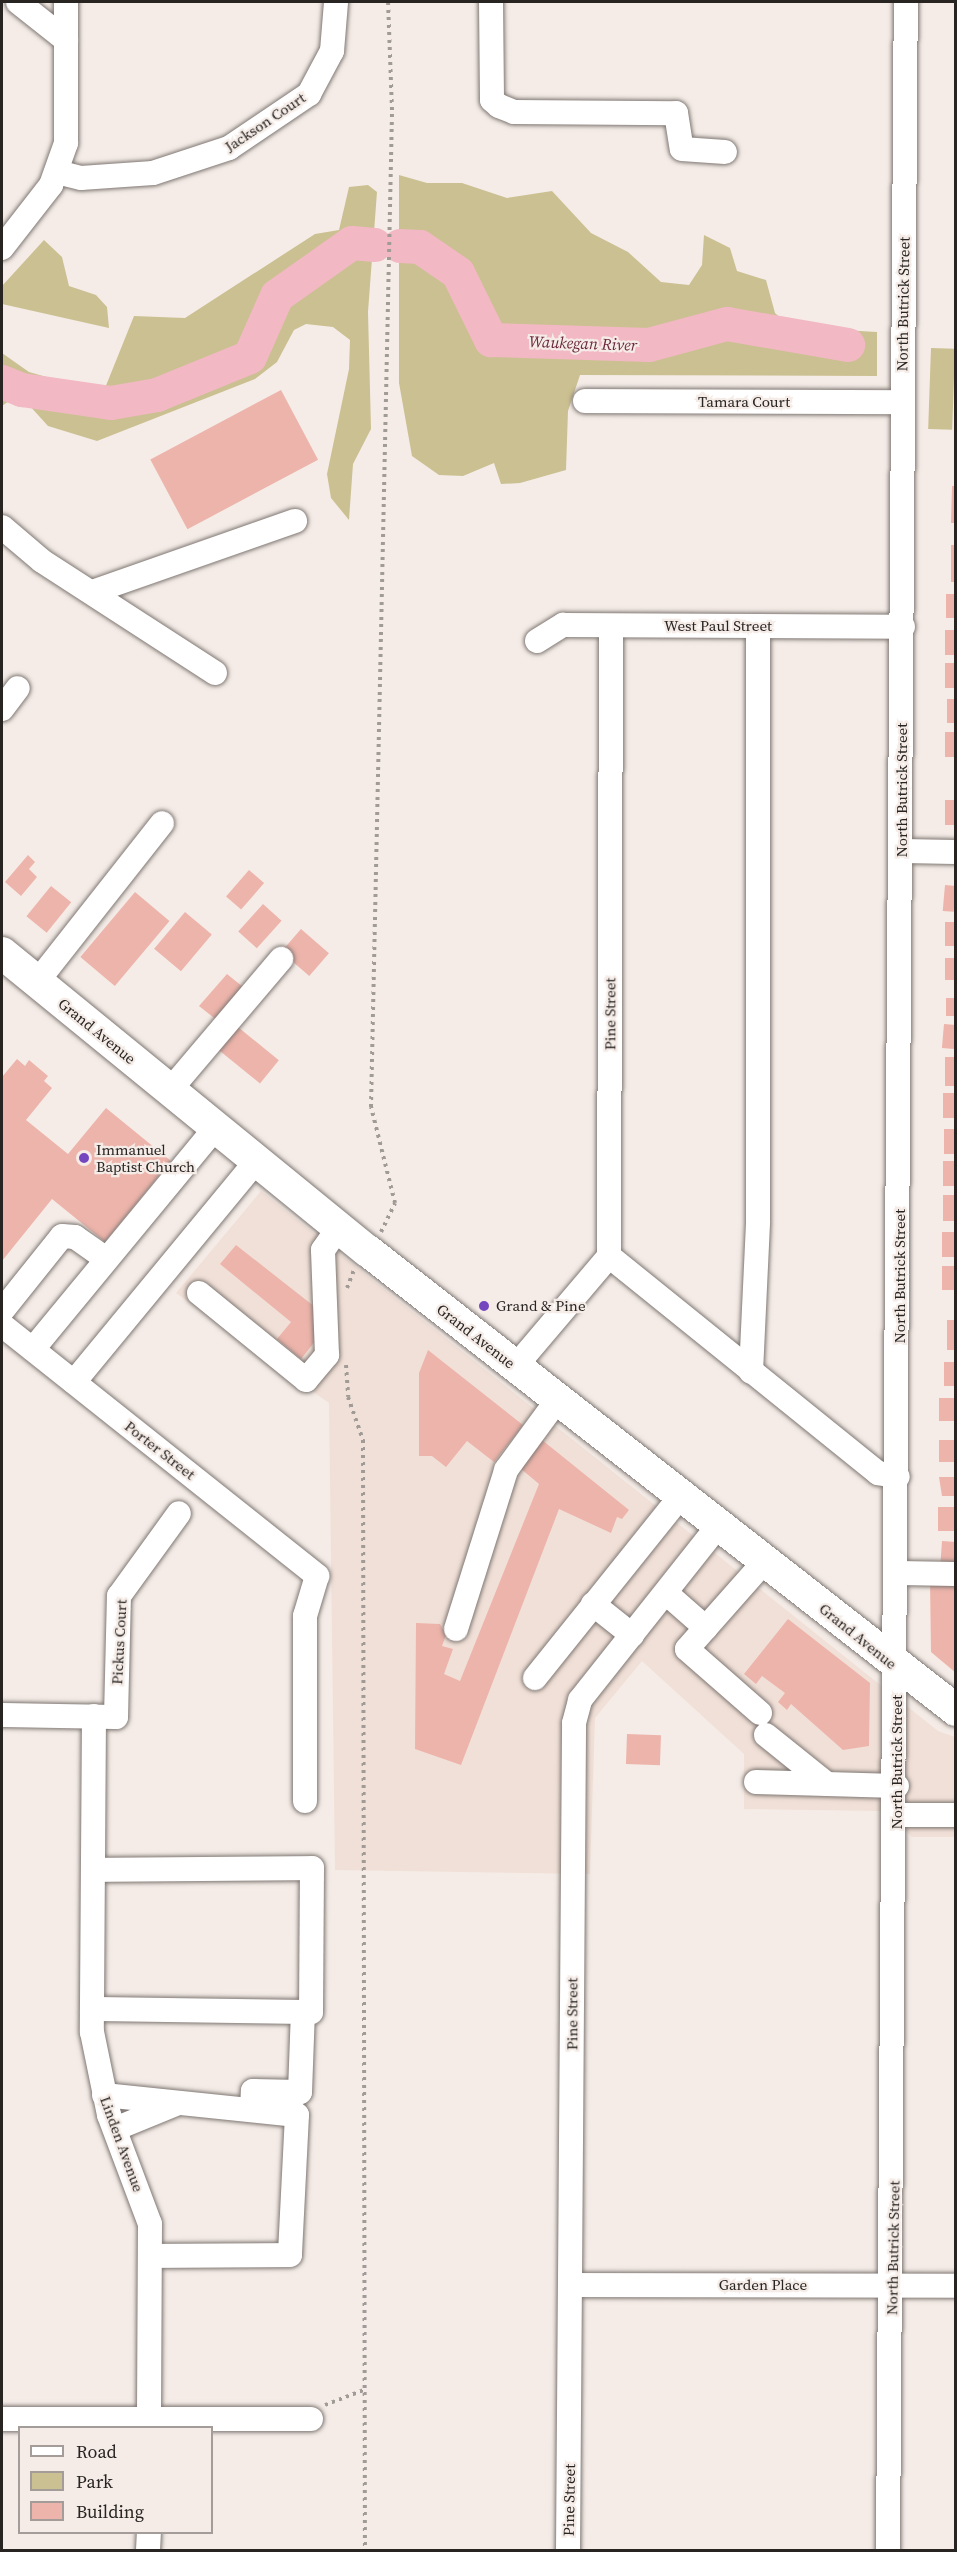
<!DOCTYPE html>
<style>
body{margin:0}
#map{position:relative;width:957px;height:2552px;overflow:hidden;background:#f5ece7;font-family:"Source Serif 4",serif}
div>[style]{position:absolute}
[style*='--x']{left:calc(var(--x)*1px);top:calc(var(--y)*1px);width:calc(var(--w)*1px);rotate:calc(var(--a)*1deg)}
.built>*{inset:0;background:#f1e0d7}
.green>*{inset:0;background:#cbc091;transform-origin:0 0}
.river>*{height:34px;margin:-17px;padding:0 17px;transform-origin:17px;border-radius:17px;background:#f2b8c4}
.building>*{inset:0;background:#edb4ab;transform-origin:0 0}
.path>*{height:4px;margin-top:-2px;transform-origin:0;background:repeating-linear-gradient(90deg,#a19b97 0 3px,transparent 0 7.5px)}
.roads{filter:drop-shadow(0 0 2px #7f7773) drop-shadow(0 0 2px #7f7773)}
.minor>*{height:24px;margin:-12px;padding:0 12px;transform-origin:12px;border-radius:12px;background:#fff}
.major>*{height:32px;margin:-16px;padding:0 16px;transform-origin:16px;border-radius:16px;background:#fff}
.dots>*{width:16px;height:16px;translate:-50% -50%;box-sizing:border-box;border:3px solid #f5ece7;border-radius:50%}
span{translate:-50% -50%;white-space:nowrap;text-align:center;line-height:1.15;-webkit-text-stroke:4.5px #f5ece7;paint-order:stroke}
.street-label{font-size:15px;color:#272422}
.poi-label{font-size:15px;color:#272422}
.left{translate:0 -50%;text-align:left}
.water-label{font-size:16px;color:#6c283c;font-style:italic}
.frame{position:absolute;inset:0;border:3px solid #272422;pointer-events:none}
.legend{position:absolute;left:18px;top:2426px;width:195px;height:108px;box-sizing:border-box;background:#f5ece7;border:2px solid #a39c98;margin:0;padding:8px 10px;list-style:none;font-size:18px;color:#272422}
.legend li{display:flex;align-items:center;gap:12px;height:30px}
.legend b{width:30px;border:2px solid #a39c98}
</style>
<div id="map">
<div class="built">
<div style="clip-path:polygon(261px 1191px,938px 1731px,955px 1737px,955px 1837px,912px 1837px,881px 1811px,744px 1809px,744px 1754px,642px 1661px,595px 1718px,590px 1874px,335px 1870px,329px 1403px,176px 1293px)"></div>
</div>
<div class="green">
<div style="clip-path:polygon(399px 175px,427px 183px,462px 183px,507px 198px,552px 191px,591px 233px,628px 252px,661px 282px,689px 285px,702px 265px,704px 235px,730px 248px,737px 271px,766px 280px,775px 313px,790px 327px,877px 332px,877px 376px,580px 375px,568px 411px,566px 470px,520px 483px,501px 484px,494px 463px,463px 476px,439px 475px,412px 456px,399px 383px)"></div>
<div style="clip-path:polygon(368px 185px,377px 192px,368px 312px,371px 429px,353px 464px,349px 520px,331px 498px,327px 474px,349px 369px,350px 340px,333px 327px,306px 324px,294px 330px,277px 362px,255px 379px,97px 441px,48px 426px,19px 394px,2px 406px,2px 353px,29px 372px,103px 393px,134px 316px,185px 318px,315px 234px,339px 230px,349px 187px)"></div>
<div style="clip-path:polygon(44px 240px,62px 257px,69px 286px,96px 295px,107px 307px,109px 328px,2px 304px,2px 286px)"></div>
<div style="left:931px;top:348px;width:24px;height:81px;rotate:2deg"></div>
</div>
<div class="river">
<div style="--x:400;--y:246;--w:20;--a:3"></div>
<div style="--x:420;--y:247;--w:46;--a:34.4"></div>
<div style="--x:458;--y:273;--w:75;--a:63.8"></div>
<div style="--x:491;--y:340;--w:158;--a:1.8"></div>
<div style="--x:649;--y:345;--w:81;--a:-15.1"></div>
<div style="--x:727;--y:324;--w:123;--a:9.8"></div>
<div style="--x:2;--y:382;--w:22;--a:22"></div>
<div style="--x:22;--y:390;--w:90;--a:8.3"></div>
<div style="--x:111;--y:403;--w:47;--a:-9.9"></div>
<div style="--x:157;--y:395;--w:100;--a:-22.2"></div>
<div style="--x:250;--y:357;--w:67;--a:-66.1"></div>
<div style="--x:277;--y:296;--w:92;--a:-35.2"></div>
<div style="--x:352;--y:243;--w:23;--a:5"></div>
</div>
<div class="building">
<div style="left:281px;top:390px;width:79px;height:148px;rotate:62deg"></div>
<div style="clip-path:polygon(952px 486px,956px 486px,956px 523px,951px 523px)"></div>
<div style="left:951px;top:545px;width:5px;height:37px"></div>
<div style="left:946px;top:594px;width:10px;height:24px"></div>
<div style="left:945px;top:630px;width:11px;height:25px"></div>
<div style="left:945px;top:663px;width:11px;height:25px"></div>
<div style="left:947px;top:699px;width:9px;height:24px"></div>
<div style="left:945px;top:732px;width:11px;height:25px"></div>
<div style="left:945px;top:800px;width:11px;height:25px"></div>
<div style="clip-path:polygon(28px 855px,35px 862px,29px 869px,37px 877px,21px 896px,5px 882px)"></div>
<div style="left:249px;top:870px;width:20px;height:35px;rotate:41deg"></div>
<div style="left:945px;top:885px;width:11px;height:26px;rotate:5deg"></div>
<div style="left:51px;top:886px;width:26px;height:39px;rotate:39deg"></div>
<div style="left:135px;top:892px;width:45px;height:85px;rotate:40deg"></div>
<div style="left:263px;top:904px;width:25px;height:37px;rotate:42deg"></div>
<div style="left:185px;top:912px;width:35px;height:48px;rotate:40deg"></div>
<div style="left:945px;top:922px;width:11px;height:24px"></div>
<div style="left:301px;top:929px;width:37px;height:30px;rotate:41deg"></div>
<div style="left:945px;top:958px;width:11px;height:22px"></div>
<div style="clip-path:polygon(227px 974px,243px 987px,218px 1021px,199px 1006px)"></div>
<div style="left:956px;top:998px;width:18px;height:10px;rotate:90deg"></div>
<div style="left:233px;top:1023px;width:59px;height:30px;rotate:39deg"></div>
<div style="left:944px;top:1024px;width:12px;height:24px;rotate:5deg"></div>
<div style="left:945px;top:1057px;width:11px;height:29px"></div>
<div style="clip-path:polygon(17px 1059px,25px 1066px,29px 1060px,48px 1076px,44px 1081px,52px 1088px,26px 1120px,68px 1154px,106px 1108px,171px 1161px,105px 1242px,52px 1199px,2px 1261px,2px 1077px)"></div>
<div style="left:956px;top:1093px;width:25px;height:13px;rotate:90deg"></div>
<div style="left:944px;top:1129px;width:12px;height:25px"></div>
<div style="left:943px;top:1161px;width:13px;height:25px"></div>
<div style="left:943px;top:1195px;width:13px;height:26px"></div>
<div style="left:942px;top:1232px;width:14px;height:25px"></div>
<div style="clip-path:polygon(236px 1245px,324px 1314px,324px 1330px,301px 1359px,277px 1339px,291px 1322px,220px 1264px)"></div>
<div style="left:942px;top:1266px;width:14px;height:24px"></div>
<div style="left:947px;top:1320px;width:9px;height:30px"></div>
<div style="clip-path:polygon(428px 1350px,523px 1425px,494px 1462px,467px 1441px,446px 1467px,432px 1456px,419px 1456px,419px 1373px)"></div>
<div style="left:944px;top:1362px;width:12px;height:24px"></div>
<div style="left:939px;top:1398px;width:17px;height:23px"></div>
<div style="clip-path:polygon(542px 1440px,629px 1510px,622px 1519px,617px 1517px,611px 1533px,559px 1509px,461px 1765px,415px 1749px,416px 1623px,440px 1624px,446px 1635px,442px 1646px,453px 1649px,444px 1674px,460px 1681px,539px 1484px,520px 1468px)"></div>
<div style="left:939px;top:1440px;width:17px;height:22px"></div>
<div style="clip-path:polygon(939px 1477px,956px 1477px,956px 1496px,942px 1496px)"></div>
<div style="left:938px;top:1507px;width:18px;height:24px"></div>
<div style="left:942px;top:1541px;width:14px;height:25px;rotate:4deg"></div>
<div style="clip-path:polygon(930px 1580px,956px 1580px,956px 1673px,931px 1652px)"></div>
<div style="clip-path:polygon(788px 1619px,870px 1683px,869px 1746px,843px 1750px,791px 1704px,787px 1710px,778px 1702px,785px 1693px,762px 1676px,756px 1684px,744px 1674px)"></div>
<div style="left:627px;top:1734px;width:34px;height:30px;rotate:2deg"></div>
</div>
<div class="path">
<div style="--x:381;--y:1232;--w:32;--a:-64"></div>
<div style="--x:395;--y:1203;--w:99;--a:-104"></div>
<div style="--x:371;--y:1107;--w:997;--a:-88.79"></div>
<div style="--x:392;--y:110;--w:108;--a:-92.1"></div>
<div style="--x:347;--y:1288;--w:19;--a:-69"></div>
<div style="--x:346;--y:1365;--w:32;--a:86"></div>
<div style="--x:348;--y:1397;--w:46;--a:70.8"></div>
<div style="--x:363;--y:1440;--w:1110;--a:89.9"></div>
<div style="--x:325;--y:2405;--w:44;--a:-21.3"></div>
</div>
<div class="roads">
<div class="minor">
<div style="--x:18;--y:2;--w:61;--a:38.4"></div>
<div style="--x:491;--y:2;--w:98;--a:89.4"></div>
<div style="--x:492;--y:100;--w:9;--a:41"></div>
<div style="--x:499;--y:106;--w:16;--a:22"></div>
<div style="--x:514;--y:112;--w:162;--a:0.4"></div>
<div style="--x:676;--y:113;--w:36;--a:81"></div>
<div style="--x:682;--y:149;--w:43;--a:4"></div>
<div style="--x:57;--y:172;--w:25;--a:14"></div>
<div style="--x:81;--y:178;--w:72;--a:-4"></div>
<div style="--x:153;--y:173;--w:80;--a:-18.2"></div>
<div style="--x:229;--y:148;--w:97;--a:-34"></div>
<div style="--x:309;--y:94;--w:49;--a:-61.9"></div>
<div style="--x:332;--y:51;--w:49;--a:-85.3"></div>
<div style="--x:2;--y:248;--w:80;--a:-52.1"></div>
<div style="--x:51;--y:185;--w:45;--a:-70.3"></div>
<div style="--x:66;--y:143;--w:141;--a:-90"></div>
<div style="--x:585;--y:401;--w:317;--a:0.2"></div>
<div style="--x:2;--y:527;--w:52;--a:40.4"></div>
<div style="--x:42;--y:561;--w:206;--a:32.9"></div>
<div style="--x:95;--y:591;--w:212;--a:-19.3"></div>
<div style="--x:537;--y:641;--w:31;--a:-32"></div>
<div style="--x:563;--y:625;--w:340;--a:0.3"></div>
<div style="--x:2;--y:709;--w:26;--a:-53"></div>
<div style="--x:902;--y:851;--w:54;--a:1.1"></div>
<div style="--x:37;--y:982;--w:202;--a:-51.8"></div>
<div style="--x:170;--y:1090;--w:172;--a:-49.7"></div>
<div style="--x:609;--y:1256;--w:346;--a:38.9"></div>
<div style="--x:878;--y:1473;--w:20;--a:11"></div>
<div style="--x:199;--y:1293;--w:138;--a:39.1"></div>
<div style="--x:306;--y:1380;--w:33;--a:-50"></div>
<div style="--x:327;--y:1355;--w:105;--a:-92.2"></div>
<div style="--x:323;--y:1250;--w:28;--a:-55"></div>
<div style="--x:2;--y:1311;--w:96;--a:-51.3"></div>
<div style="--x:62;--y:1236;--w:13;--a:4"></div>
<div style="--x:75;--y:1237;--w:38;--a:35"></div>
<div style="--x:2;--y:1325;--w:403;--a:38.5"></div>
<div style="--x:317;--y:1576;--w:42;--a:106.7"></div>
<div style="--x:305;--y:1616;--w:185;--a:90"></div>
<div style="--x:33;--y:1349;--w:288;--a:-50.5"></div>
<div style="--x:515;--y:1367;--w:145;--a:-49.7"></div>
<div style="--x:609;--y:1256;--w:630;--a:-89.82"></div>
<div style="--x:751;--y:1372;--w:151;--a:-87.3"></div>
<div style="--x:758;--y:1221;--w:595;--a:-90"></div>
<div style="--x:74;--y:1382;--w:288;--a:-50.5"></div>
<div style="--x:898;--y:1573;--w:58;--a:1"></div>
<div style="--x:666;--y:1593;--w:53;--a:41.2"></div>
<div style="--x:593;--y:1604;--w:50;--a:38.5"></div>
<div style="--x:456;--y:1629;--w:167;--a:-72.5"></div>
<div style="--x:506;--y:1470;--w:88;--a:-53.8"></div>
<div style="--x:535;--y:1678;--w:232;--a:-51.3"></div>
<div style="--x:760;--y:1713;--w:97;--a:-138.8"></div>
<div style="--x:687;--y:1649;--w:116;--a:-48.5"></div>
<div style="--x:2;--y:1715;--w:114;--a:1"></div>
<div style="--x:116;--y:1717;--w:121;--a:-88.6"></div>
<div style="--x:119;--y:1596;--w:102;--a:-54.1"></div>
<div style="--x:94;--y:1716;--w:316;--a:90.4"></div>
<div style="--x:92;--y:2032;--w:85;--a:78.4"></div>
<div style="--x:109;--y:2115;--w:116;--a:69.4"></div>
<div style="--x:150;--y:2224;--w:204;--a:90.3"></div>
<div style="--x:766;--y:1735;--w:78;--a:38.8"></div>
<div style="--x:756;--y:1782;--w:141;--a:1.6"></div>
<div style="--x:897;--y:1815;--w:59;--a:0"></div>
<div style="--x:92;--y:2009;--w:219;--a:0.8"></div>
<div style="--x:311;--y:2012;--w:144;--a:-89.6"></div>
<div style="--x:312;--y:1868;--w:219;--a:179.5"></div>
<div style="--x:104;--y:2095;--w:194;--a:5.9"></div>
<div style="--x:297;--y:2115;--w:140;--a:92.9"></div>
<div style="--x:290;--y:2255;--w:136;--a:179.6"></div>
<div style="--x:252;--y:2108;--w:17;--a:-87"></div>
<div style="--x:253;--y:2091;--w:47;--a:1.2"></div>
<div style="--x:300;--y:2092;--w:80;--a:-87.9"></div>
<div style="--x:115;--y:2129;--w:68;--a:-22.4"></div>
<div style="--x:571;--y:2285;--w:385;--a:0.1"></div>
<div style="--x:2;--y:2419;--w:309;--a:0"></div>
<div style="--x:148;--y:2550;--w:18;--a:-87"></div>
<div style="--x:568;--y:2550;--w:827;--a:-89.58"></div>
<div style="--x:574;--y:1723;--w:24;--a:-75"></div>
<div style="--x:580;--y:1700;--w:222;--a:-51.6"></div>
<div style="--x:888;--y:2550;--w:2548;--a:-89.6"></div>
</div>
<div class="major">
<div style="--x:2;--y:953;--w:472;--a:39.2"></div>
<div style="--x:368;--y:1251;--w:746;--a:37.98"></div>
</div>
</div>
<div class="dots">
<div style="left:84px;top:1158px;background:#7447bf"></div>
<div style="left:484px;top:1306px;background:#7447bf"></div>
</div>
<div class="street-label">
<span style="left:265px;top:122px;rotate:-34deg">Jackson Court</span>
<span style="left:903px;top:304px;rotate:-89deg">North Butrick Street</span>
<span style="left:744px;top:402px">Tamara Court</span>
<span style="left:718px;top:626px">West Paul Street</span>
<span style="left:902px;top:790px;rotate:-90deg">North Butrick Street</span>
<span style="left:610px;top:1014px;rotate:-90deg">Pine Street</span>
<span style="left:97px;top:1031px;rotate:39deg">Grand Avenue</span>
<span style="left:900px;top:1276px;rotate:-90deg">North Butrick Street</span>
<span style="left:476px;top:1336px;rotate:38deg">Grand Avenue</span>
<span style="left:160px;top:1450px;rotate:38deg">Porter Street</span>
<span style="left:858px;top:1636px;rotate:39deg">Grand Avenue</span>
<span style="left:119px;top:1642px;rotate:-87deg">Pickus Court</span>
<span style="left:897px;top:1762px;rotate:-90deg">North Butrick Street</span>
<span style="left:572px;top:2014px;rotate:-90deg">Pine Street</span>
<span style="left:122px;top:2144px;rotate:70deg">Linden Avenue</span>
<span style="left:893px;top:2248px;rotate:-89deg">North Butrick Street</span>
<span style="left:763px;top:2285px">Garden Place</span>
<span style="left:569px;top:2500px;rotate:-89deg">Pine Street</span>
</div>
<div class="poi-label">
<span class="left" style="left:96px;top:1158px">Immanuel<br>Baptist Church</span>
<span class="left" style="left:496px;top:1306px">Grand &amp; Pine</span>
</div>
<div class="water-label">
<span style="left:583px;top:343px;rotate:2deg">Waukegan River</span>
</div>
<div class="frame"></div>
<ul class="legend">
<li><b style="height:8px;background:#fff"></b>Road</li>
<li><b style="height:16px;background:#cbc091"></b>Park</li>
<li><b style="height:16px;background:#edb4ab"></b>Building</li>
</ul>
</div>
